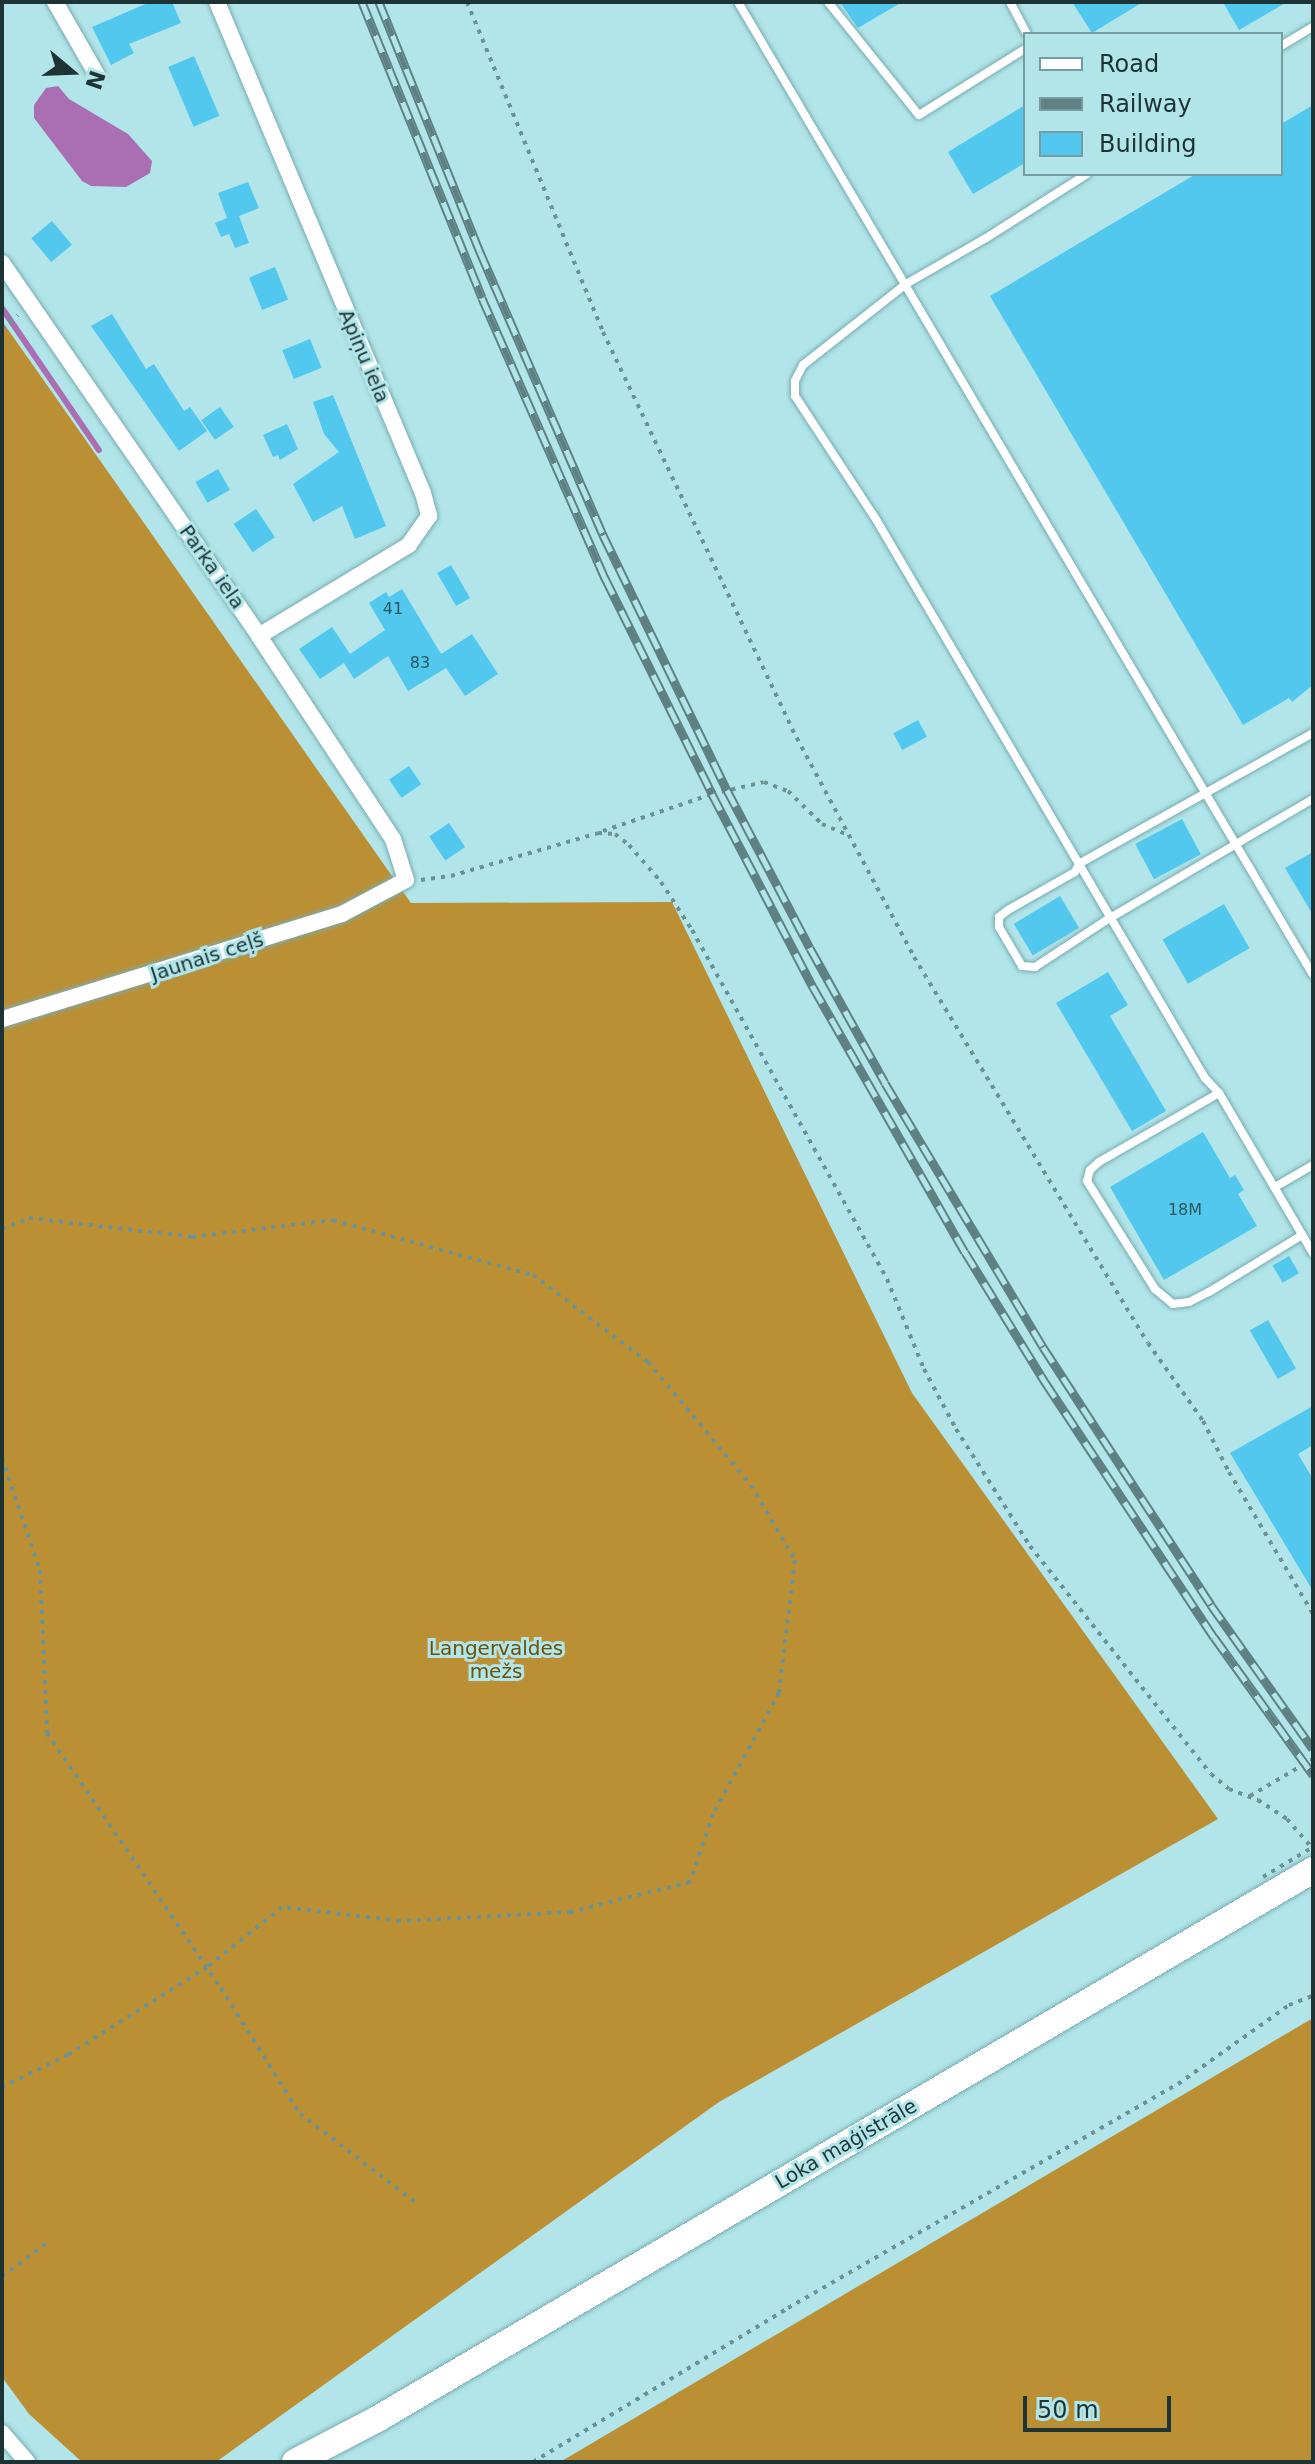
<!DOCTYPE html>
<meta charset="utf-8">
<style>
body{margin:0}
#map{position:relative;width:1315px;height:2464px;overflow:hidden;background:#b1e5e9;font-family:"DejaVu Sans",sans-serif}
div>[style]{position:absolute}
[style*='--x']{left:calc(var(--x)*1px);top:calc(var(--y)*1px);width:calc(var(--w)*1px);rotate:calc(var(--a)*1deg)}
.forest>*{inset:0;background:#bb9035}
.water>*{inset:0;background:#aa6fb2}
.stream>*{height:6px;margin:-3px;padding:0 3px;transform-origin:3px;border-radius:3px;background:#aa6fb2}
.building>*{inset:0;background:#52c8ee;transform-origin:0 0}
.path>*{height:4px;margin-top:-2px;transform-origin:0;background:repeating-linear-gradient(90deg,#6c9294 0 4px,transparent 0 10px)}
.roads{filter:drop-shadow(0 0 2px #79acb0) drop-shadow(0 0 2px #79acb0)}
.lane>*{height:8px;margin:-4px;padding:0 4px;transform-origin:4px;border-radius:4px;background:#fff}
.street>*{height:16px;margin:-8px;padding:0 8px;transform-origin:8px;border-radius:8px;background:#fff}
.primary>*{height:26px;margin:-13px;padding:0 13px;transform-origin:13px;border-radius:13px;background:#fff}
.rail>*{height:9px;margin-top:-4.5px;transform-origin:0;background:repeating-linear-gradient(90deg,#b1e5e9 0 18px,#5f8184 0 36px);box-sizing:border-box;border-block:2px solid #5f8184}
.path-bridge>*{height:4px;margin-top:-2px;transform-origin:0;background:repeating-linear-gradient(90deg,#6c9294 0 4px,transparent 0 10px)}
span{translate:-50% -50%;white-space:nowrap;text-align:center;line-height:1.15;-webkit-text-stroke:6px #b1e5e9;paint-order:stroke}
.number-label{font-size:16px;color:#2b5862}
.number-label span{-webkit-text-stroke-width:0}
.street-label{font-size:20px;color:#1e3334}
.park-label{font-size:20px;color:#6d5009}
.frame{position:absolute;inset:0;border:4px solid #1e3334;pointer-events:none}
.legend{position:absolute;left:1023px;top:32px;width:260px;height:144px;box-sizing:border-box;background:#b1e5e9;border:2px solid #769ea1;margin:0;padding:10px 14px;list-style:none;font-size:24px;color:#1e3334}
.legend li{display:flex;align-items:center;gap:16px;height:40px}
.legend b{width:40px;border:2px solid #769ea1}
.north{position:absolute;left:32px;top:32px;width:80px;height:80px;-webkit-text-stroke:6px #b1e5e9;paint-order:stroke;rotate:109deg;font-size:22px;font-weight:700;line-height:32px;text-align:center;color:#1e3334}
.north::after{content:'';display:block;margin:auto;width:28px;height:36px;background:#1e3334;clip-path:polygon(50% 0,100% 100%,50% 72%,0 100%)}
.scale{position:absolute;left:1023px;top:2396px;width:148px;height:36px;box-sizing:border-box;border:4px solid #1e3334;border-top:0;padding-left:10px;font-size:24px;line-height:28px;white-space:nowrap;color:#1e3334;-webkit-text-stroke:6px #b1e5e9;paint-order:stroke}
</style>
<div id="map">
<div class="forest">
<div style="clip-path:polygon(2px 321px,411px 903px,672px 902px,912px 1393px,1218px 1819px,719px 2102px,216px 2462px,82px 2462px,29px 2414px,2px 2377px)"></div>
<div style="clip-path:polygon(1313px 2018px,1313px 2462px,560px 2462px)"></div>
</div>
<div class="water">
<div style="clip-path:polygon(58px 86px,69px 99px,128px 134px,152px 161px,150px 173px,126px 187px,91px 186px,82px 181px,34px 118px,34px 105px,46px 88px)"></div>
</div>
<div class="stream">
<div style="--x:2;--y:308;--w:172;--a:55.7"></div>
</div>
<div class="building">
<div style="clip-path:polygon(150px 2px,172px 2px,181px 23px,129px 44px,134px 53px,111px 65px,92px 27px)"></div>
<div style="clip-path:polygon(840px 2px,902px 2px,858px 28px)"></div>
<div style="clip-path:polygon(1072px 2px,1143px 2px,1092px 33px)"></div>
<div style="clip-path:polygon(1223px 2px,1287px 2px,1239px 30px)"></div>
<div style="left:194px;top:56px;width:65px;height:28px;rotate:67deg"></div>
<div style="clip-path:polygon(1025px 105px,1025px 163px,973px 194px,948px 152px)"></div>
<div style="clip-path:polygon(1313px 105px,1313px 685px,1292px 702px,1289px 698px,1243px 725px,990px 296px,1196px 174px,1281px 174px,1281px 124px)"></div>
<div style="clip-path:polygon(248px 182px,259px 208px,239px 216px,249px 243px,235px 248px,229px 234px,221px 237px,215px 223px,227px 218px,218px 193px)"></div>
<div style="left:52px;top:221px;width:31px;height:27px;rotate:50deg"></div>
<div style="left:275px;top:267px;width:35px;height:28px;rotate:68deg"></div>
<div style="clip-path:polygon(112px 314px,146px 369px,154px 364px,184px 411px,190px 407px,207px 431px,179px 451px,91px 326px)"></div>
<div style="left:310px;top:339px;width:31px;height:30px;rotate:68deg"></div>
<div style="clip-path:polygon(333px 395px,386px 526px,355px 539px,342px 506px,313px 522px,293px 484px,339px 452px,324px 434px,313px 402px)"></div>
<div style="left:220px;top:407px;width:24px;height:23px;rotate:55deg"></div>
<div style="clip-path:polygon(287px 424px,298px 449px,280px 460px,278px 455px,273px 457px,263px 435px)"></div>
<div style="left:218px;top:469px;width:24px;height:26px;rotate:60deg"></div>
<div style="left:256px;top:509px;width:34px;height:27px;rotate:56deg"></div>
<div style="left:451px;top:565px;width:38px;height:16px;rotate:60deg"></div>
<div style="clip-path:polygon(402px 589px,441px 654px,472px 634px,498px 674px,465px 696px,446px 668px,408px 691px,388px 656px,354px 679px,344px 663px,320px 679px,299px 649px,332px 627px,350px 654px,385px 630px,369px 603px,386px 592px,389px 597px)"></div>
<div style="left:918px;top:720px;width:19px;height:28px;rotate:62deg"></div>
<div style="left:409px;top:766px;width:22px;height:24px;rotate:56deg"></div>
<div style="left:1182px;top:819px;width:40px;height:53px;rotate:62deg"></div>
<div style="left:449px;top:823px;width:29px;height:24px;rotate:56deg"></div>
<div style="clip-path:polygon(1313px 852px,1313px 915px,1285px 868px)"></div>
<div style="left:1060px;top:896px;width:37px;height:54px;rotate:59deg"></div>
<div style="left:1224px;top:904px;width:51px;height:71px;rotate:60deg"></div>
<div style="clip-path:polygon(1108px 972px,1128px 1005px,1110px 1016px,1166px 1111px,1132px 1131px,1056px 1003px)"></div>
<div style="clip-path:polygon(1203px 1132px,1230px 1178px,1235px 1175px,1244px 1190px,1238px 1194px,1257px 1226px,1164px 1280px,1110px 1187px)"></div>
<div style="left:1289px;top:1256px;width:20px;height:19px;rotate:60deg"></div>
<div style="left:1268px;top:1320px;width:56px;height:21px;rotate:60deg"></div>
<div style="clip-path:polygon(1313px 1406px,1313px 1445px,1298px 1454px,1313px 1479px,1313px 1591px,1230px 1453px)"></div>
</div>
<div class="path">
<div style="--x:467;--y:2;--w:357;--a:67.6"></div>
<div style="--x:603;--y:332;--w:440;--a:64.5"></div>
<div style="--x:792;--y:729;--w:259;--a:61.8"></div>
<div style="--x:914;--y:957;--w:451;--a:58.8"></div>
<div style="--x:1148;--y:1343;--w:95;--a:54.8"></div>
<div style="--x:1203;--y:1421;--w:57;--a:63"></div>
<div style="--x:1229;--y:1472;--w:165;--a:59.4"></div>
<div style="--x:2;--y:329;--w:21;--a:-41"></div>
<div style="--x:603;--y:831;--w:115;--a:-18.7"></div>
<div style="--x:712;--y:794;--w:53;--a:-13"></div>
<div style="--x:764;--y:782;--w:26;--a:21"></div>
<div style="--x:788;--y:791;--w:47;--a:44.1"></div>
<div style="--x:822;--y:824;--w:30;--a:23"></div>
<div style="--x:421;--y:880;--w:30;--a:-8"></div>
<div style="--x:451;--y:876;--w:153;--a:-16.3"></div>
<div style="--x:598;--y:833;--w:17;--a:3"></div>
<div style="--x:615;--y:834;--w:18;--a:38"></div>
<div style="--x:629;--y:845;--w:49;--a:49.1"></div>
<div style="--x:661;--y:882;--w:57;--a:57.1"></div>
<div style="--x:692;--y:930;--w:400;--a:60.8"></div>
<div style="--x:887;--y:1279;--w:97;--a:67.7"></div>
<div style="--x:924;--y:1369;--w:68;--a:61.9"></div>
<div style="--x:956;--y:1429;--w:138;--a:57.7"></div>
<div style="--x:1030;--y:1546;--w:291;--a:51.6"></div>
<div style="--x:1211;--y:1774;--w:23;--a:40"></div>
<div style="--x:1229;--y:1789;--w:31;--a:21"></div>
<div style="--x:1258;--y:1800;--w:35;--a:33"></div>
<div style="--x:1287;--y:1819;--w:38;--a:49"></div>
<div style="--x:2;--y:1229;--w:29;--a:-22"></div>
<div style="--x:29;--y:1218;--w:164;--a:6.6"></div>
<div style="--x:192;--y:1237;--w:142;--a:-6.9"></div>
<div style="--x:333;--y:1220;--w:207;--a:15.4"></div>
<div style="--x:533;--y:1275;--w:144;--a:37.1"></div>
<div style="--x:648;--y:1362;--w:160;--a:50.1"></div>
<div style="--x:751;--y:1485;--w:87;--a:59.6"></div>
<div style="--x:795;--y:1560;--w:134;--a:96.9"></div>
<div style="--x:779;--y:1693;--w:138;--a:118.6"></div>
<div style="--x:713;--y:1814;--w:72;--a:108.7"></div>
<div style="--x:690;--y:1882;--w:123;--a:165.9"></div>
<div style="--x:571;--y:1912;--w:171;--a:177"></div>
<div style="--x:400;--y:1921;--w:119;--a:-173.2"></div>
<div style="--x:282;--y:1907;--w:96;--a:141.3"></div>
<div style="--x:207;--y:1967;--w:165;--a:147.7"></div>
<div style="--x:68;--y:2055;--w:73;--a:154.1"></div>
<div style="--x:2;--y:1458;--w:118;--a:71.3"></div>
<div style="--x:40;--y:1570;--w:163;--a:87.5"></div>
<div style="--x:47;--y:1733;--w:309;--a:55.7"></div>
<div style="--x:221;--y:1988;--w:149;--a:57.9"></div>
<div style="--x:300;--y:2114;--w:150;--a:37.4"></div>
<div style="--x:1250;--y:1796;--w:73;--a:-30.4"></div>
<div style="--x:2;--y:2276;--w:57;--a:-36.5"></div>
<div style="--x:533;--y:2462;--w:298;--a:-31.1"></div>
<div style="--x:788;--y:2308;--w:450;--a:-29.9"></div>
<div style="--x:1178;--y:2084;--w:136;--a:-35.4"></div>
<div style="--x:1289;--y:2005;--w:26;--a:-21"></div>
</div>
<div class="roads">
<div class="lane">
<div style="--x:738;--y:2;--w:1130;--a:59.42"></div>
<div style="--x:828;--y:2;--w:145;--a:51.2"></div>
<div style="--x:919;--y:115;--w:125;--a:-31.9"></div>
<div style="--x:1010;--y:2;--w:36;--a:62"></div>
<div style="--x:1281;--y:46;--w:37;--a:-31"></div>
<div style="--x:1087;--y:174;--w:120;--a:147.6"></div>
<div style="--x:986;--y:238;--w:92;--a:150.1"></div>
<div style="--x:906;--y:284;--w:131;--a:141.8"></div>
<div style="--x:803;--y:365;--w:18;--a:117"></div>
<div style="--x:795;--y:381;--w:15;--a:90"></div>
<div style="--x:795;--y:396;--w:149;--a:56.7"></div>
<div style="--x:877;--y:521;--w:646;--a:59.51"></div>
<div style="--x:1205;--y:1078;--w:21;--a:47"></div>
<div style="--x:1219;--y:1093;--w:186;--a:59.6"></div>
<div style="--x:1313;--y:733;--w:268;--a:150.8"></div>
<div style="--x:1079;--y:864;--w:9;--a:117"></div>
<div style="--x:1075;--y:872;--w:77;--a:150.4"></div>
<div style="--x:1008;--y:910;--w:11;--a:142"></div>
<div style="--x:999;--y:917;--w:10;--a:90"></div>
<div style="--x:999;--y:927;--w:45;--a:59.5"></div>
<div style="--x:1022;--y:966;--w:13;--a:4"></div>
<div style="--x:1035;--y:967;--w:90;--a:-33.2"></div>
<div style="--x:1110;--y:918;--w:235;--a:-30.4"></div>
<div style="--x:1219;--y:1093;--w:138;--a:150.1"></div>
<div style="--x:1099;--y:1162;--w:12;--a:138"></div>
<div style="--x:1090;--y:1170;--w:11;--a:105"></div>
<div style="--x:1087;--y:1181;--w:128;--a:57.8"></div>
<div style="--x:1155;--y:1289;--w:23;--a:40"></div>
<div style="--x:1173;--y:1304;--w:16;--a:-7"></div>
<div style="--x:1189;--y:1302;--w:22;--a:-27"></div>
<div style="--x:1209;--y:1292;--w:109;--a:-31.5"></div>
<div style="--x:1275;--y:1187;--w:44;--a:-30.1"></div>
</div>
<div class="street">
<div style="--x:55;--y:2;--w:84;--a:60.1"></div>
<div style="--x:217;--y:2;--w:532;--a:67.24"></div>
<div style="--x:423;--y:493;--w:24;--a:75"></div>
<div style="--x:429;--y:516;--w:35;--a:125"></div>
<div style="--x:409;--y:545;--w:175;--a:148.8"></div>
<div style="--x:2;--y:263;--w:453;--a:55.4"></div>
<div style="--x:259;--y:636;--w:243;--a:56.6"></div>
<div style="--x:393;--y:839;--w:43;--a:72.4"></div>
<div style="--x:406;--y:880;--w:72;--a:152"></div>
<div style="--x:342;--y:914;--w:356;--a:162.8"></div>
<div style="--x:2;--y:2433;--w:38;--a:49"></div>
</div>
<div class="primary">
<div style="--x:295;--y:2462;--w:95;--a:-27.6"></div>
<div style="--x:379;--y:2418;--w:1083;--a:-30.4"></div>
</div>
</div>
<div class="rail">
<div style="--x:362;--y:2;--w:319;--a:67.9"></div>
<div style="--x:482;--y:298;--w:306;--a:66.3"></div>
<div style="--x:605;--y:578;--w:241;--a:63.6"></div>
<div style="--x:712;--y:794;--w:218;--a:62.4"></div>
<div style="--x:813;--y:987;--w:305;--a:60.2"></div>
<div style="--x:965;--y:1252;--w:153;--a:58.4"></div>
<div style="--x:1045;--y:1382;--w:306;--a:56.5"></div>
<div style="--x:1214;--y:1637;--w:170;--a:54.3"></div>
<div style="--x:379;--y:2;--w:270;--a:68"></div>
<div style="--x:480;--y:252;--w:309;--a:66.5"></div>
<div style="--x:603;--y:535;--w:284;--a:64.1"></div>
<div style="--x:727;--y:790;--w:178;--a:62.3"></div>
<div style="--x:810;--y:948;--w:154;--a:60.9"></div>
<div style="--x:885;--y:1083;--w:308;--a:59.1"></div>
<div style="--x:1043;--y:1347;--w:308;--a:56.9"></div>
<div style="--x:1211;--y:1605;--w:176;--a:54.7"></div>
</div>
<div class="path-bridge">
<div style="--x:1263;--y:1877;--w:58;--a:-31"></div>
</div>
<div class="number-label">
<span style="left:393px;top:609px">41</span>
<span style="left:420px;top:663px">83</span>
<span style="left:1185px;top:1210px">18M</span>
</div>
<div class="street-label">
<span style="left:364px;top:356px;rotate:67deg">Apiņu iela</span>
<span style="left:212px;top:567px;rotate:55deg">Parka iela</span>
<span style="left:207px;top:957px;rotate:-18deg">Jaunais ceļš</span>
<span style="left:846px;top:2144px;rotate:-30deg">Loka maģistrāle</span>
</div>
<div class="park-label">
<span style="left:496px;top:1660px">Langervaldes<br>mežs</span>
</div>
<div class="frame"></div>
<ul class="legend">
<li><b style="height:10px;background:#fff"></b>Road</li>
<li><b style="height:10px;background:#5f8184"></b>Railway</li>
<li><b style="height:22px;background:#52c8ee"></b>Building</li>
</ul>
<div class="north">N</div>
<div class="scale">50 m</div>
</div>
